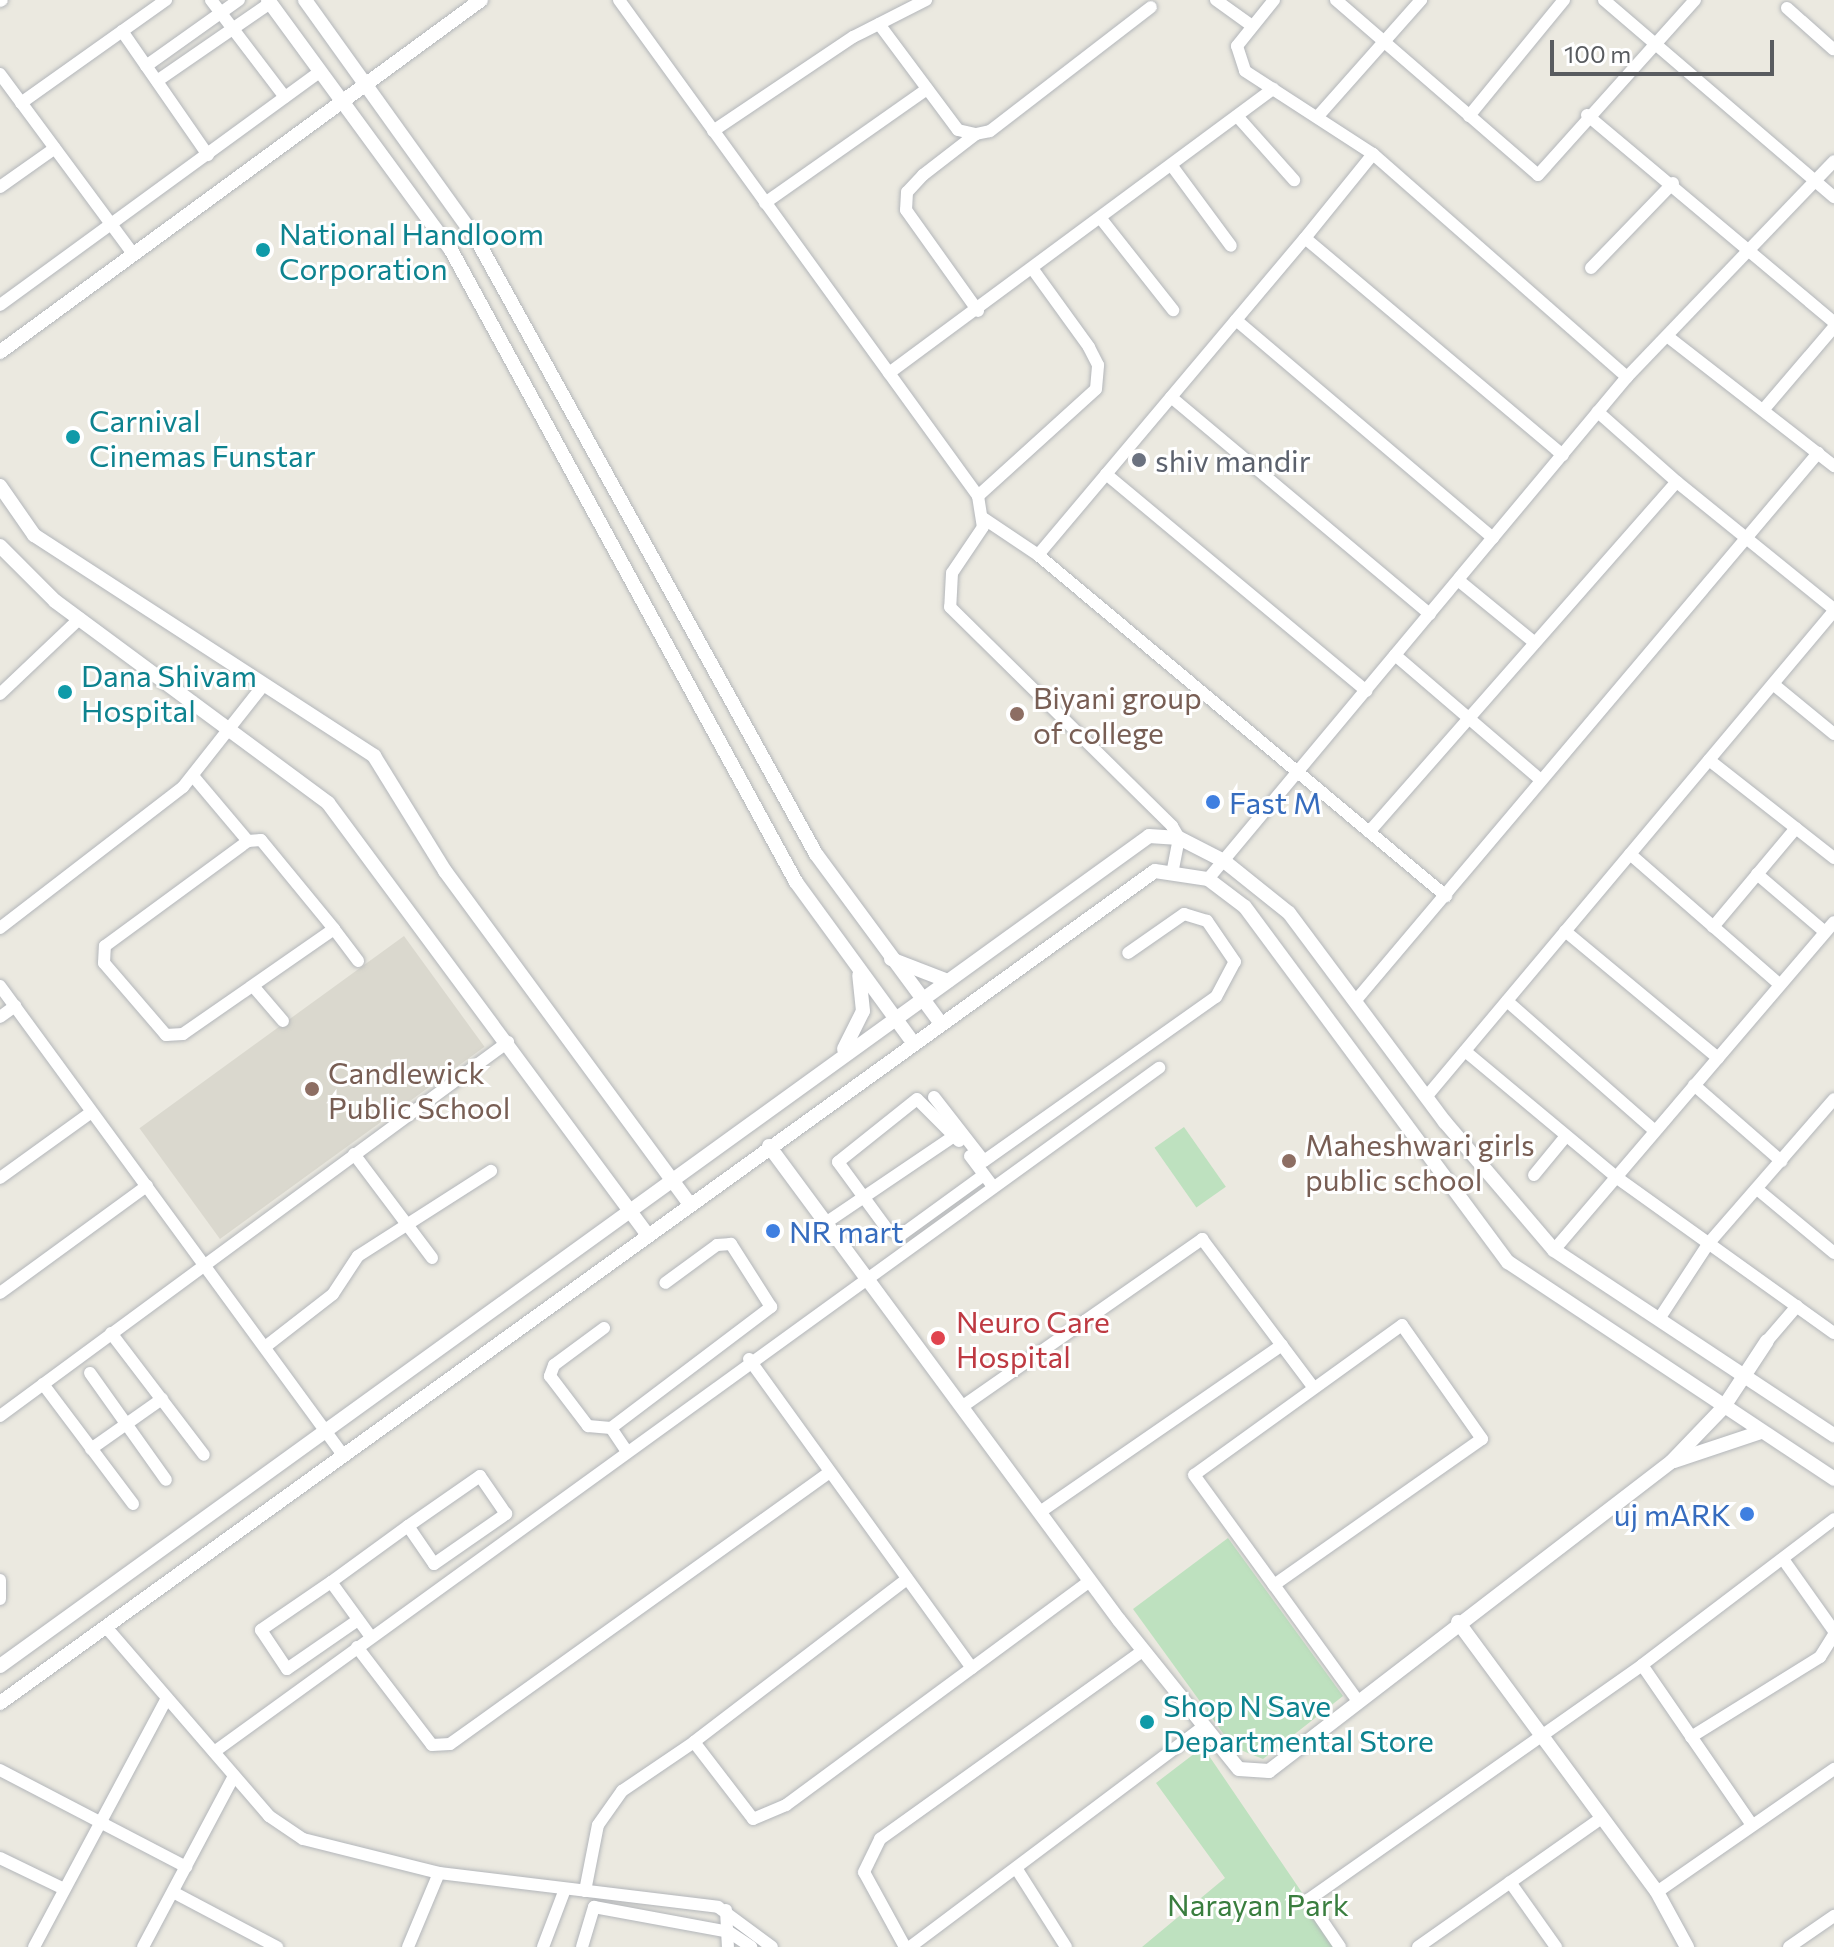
<!DOCTYPE html>
<style>
body{margin:0}
#map{position:relative;width:1834px;height:1947px;overflow:hidden;background:#ebe9e0;font-family:Commissioner,sans-serif}
div>[style]{position:absolute}
[style*='--x']{left:calc(var(--x)*1px);top:calc(var(--y)*1px);width:calc(var(--w)*1px);rotate:calc(var(--a)*1deg)}
.education>*{inset:0;background:#dad8ce;transform-origin:0 0}
.green>*{inset:0;background:#bee1bf;transform-origin:0 0}
.roads{filter:drop-shadow(0 0 2px #b3b6ba) drop-shadow(0 0 2px #b3b6ba)}
.minor>*{height:12px;margin:-6px;padding:0 6px;transform-origin:6px;border-radius:6px;background:#fff}
.tertiary>*{height:14px;margin:-7px;padding:0 7px;transform-origin:7px;border-radius:7px;background:#fff}
.dots>*{width:22px;height:22px;translate:-50% -50%;box-sizing:border-box;border:4px solid #fff;border-radius:50%}
span{translate:-50% -50%;white-space:nowrap;text-align:center;line-height:1.15;-webkit-text-stroke:6px #fff;paint-order:stroke}
.culture-label{font-size:30px;color:#0d838f}
.left{translate:0 -50%;text-align:left}
.worship-label{font-size:30px;color:#5b616d}
.education-label{font-size:30px;color:#785e54}
.shop-label{font-size:30px;color:#366cbe}
.right{translate:-100% -50%;text-align:right}
.health-label{font-size:30px;color:#be3a42}
.park-label{font-size:30px;color:#3a7e3f}
.scale{position:absolute;left:1550px;top:40px;width:224px;height:36px;box-sizing:border-box;border:4px solid #595c60;border-top:0;padding-left:10px;font-size:24px;line-height:28px;white-space:nowrap;color:#595c60;-webkit-text-stroke:6px #fff;paint-order:stroke}
</style>
<div id="map">
<div class="education">
<div style="left:404px;top:936px;width:137px;height:327px;rotate:54deg"></div>
</div>
<div class="green">
<div style="left:1184px;top:1127px;width:73px;height:36px;rotate:55deg"></div>
<div style="clip-path:polygon(1228px 1538px,1343px 1696px,1263px 1759px,1233px 1747px,1133px 1609px)"></div>
<div style="clip-path:polygon(1203px 1747px,1339px 1947px,1142px 1947px,1225px 1878px,1156px 1783px)"></div>
</div>
<div class="roads">
<div class="minor">
<div style="--x:211;--y:0;--w:122;--a:52.7"></div>
<div style="--x:619;--y:0;--w:612;--a:54.1"></div>
<div style="--x:978;--y:496;--w:31;--a:81"></div>
<div style="--x:983;--y:527;--w:55;--a:124"></div>
<div style="--x:952;--y:573;--w:34;--a:93"></div>
<div style="--x:950;--y:607;--w:312;--a:44.6"></div>
<div style="--x:1172;--y:826;--w:14;--a:60"></div>
<div style="--x:1179;--y:838;--w:33;--a:101"></div>
<div style="--x:1216;--y:0;--w:44;--a:35.8"></div>
<div style="--x:1274;--y:0;--w:59;--a:128.8"></div>
<div style="--x:1237;--y:46;--w:26;--a:72"></div>
<div style="--x:1245;--y:71;--w:153;--a:33"></div>
<div style="--x:1373;--y:154;--w:338;--a:41.3"></div>
<div style="--x:1336;--y:0;--w:267;--a:40.9"></div>
<div style="--x:1538;--y:175;--w:235;--a:-48.1"></div>
<div style="--x:1604;--y:0;--w:303;--a:40.6"></div>
<div style="--x:0;--y:1;--w:2;--a:-27"></div>
<div style="--x:1787;--y:8;--w:62;--a:41.7"></div>
<div style="--x:879;--y:24;--w:132;--a:53.3"></div>
<div style="--x:958;--y:130;--w:18;--a:13"></div>
<div style="--x:976;--y:134;--w:14;--a:-12"></div>
<div style="--x:990;--y:131;--w:203;--a:-37.6"></div>
<div style="--x:122;--y:31;--w:151;--a:55.3"></div>
<div style="--x:146;--y:66;--w:114;--a:-35.4"></div>
<div style="--x:0;--y:74;--w:224;--a:53.5"></div>
<div style="--x:157;--y:81;--w:137;--a:-34.6"></div>
<div style="--x:21;--y:103;--w:178;--a:-35.4"></div>
<div style="--x:1319;--y:115;--w:154;--a:-48.4"></div>
<div style="--x:1587;--y:115;--w:322;--a:40"></div>
<div style="--x:1237;--y:116;--w:86;--a:48.3"></div>
<div style="--x:1469;--y:116;--w:150;--a:-50.7"></div>
<div style="--x:713;--y:131;--w:169;--a:-33.9"></div>
<div style="--x:853;--y:37;--w:82;--a:-26.9"></div>
<div style="--x:976;--y:134;--w:67;--a:142.3"></div>
<div style="--x:923;--y:175;--w:23;--a:133"></div>
<div style="--x:907;--y:192;--w:18;--a:93"></div>
<div style="--x:906;--y:210;--w:124;--a:54.5"></div>
<div style="--x:1373;--y:154;--w:108;--a:129"></div>
<div style="--x:1305;--y:238;--w:337;--a:40.1"></div>
<div style="--x:1172;--y:166;--w:99;--a:53.6"></div>
<div style="--x:0;--y:187;--w:67;--a:-35.3"></div>
<div style="--x:765;--y:203;--w:198;--a:-35.1"></div>
<div style="--x:1102;--y:220;--w:115;--a:51.7"></div>
<div style="--x:1591;--y:268;--w:118;--a:-46"></div>
<div style="--x:0;--y:305;--w:396;--a:-36.1"></div>
<div style="--x:1236;--y:320;--w:337;--a:40.3"></div>
<div style="--x:1667;--y:336;--w:212;--a:37.9"></div>
<div style="--x:889;--y:373;--w:478;--a:-36.5"></div>
<div style="--x:1171;--y:397;--w:338;--a:40"></div>
<div style="--x:1764;--y:409;--w:108;--a:-49.5"></div>
<div style="--x:1106;--y:474;--w:339;--a:39.8"></div>
<div style="--x:1677;--y:482;--w:202;--a:39"></div>
<div style="--x:978;--y:496;--w:159;--a:-42.2"></div>
<div style="--x:1096;--y:389;--w:24;--a:-85"></div>
<div style="--x:1098;--y:365;--w:20;--a:-117"></div>
<div style="--x:1089;--y:347;--w:94;--a:-125.9"></div>
<div style="--x:983;--y:518;--w:66;--a:33.9"></div>
<div style="--x:1038;--y:555;--w:414;--a:-49.9"></div>
<div style="--x:1038;--y:555;--w:532;--a:39.89"></div>
<div style="--x:1458;--y:580;--w:99;--a:39.3"></div>
<div style="--x:1395;--y:655;--w:192;--a:40.6"></div>
<div style="--x:1773;--y:684;--w:79;--a:39.3"></div>
<div style="--x:0;--y:694;--w:110;--a:-43.5"></div>
<div style="--x:1709;--y:760;--w:159;--a:38.1"></div>
<div style="--x:193;--y:776;--w:85;--a:49.8"></div>
<div style="--x:1369;--y:832;--w:466;--a:-48.7"></div>
<div style="--x:1677;--y:482;--w:106;--a:-138.5"></div>
<div style="--x:261;--y:840;--w:115;--a:50.6"></div>
<div style="--x:334;--y:929;--w:184;--a:145.2"></div>
<div style="--x:183;--y:1034;--w:17;--a:177"></div>
<div style="--x:166;--y:1035;--w:95;--a:-130.7"></div>
<div style="--x:104;--y:963;--w:17;--a:-87"></div>
<div style="--x:105;--y:946;--w:177;--a:-36.3"></div>
<div style="--x:248;--y:841;--w:13;--a:-4"></div>
<div style="--x:1630;--y:854;--w:199;--a:41.1"></div>
<div style="--x:1757;--y:874;--w:89;--a:40.5"></div>
<div style="--x:1208;--y:879;--w:654;--a:-50.15"></div>
<div style="--x:1627;--y:377;--w:299;--a:-46.2"></div>
<div style="--x:1713;--y:927;--w:129;--a:-50"></div>
<div style="--x:0;--y:928;--w:231;--a:-37.6"></div>
<div style="--x:183;--y:787;--w:127;--a:-51.7"></div>
<div style="--x:334;--y:929;--w:40;--a:53"></div>
<div style="--x:1565;--y:931;--w:199;--a:39.7"></div>
<div style="--x:0;--y:986;--w:581;--a:53.82"></div>
<div style="--x:253;--y:986;--w:46;--a:49.4"></div>
<div style="--x:1357;--y:999;--w:715;--a:-49.82"></div>
<div style="--x:1507;--y:1001;--w:197;--a:41.3"></div>
<div style="--x:0;--y:1017;--w:19;--a:-36"></div>
<div style="--x:1465;--y:1051;--w:197;--a:39.8"></div>
<div style="--x:1616;--y:1177;--w:268;--a:35.6"></div>
<div style="--x:1694;--y:1085;--w:116;--a:41.1"></div>
<div style="--x:1427;--y:1096;--w:633;--a:-50"></div>
<div style="--x:934;--y:1097;--w:81;--a:52"></div>
<div style="--x:984;--y:1161;--w:284;--a:-35.3"></div>
<div style="--x:1216;--y:997;--w:40;--a:-62"></div>
<div style="--x:1235;--y:962;--w:50;--a:-124.3"></div>
<div style="--x:1207;--y:921;--w:24;--a:-163"></div>
<div style="--x:1184;--y:914;--w:68;--a:145.1"></div>
<div style="--x:959;--y:1141;--w:59;--a:-135"></div>
<div style="--x:917;--y:1099;--w:101;--a:141.4"></div>
<div style="--x:838;--y:1162;--w:83;--a:53.8"></div>
<div style="--x:887;--y:1229;--w:15;--a:23"></div>
<div style="--x:901;--y:1235;--w:102;--a:-35.9"></div>
<div style="--x:354;--y:1154;--w:130;--a:53.1"></div>
<div style="--x:970;--y:1156;--w:36;--a:53"></div>
<div style="--x:1534;--y:1175;--w:50;--a:-50.6"></div>
<div style="--x:0;--y:1178;--w:111;--a:-35.8"></div>
<div style="--x:1757;--y:1189;--w:100;--a:39.7"></div>
<div style="--x:827;--y:1222;--w:153;--a:-34.1"></div>
<div style="--x:1554;--y:1250;--w:431;--a:-49.5"></div>
<div style="--x:0;--y:1293;--w:182;--a:-36.1"></div>
<div style="--x:1659;--y:1319;--w:90;--a:-56.8"></div>
<div style="--x:1708;--y:1244;--w:192;--a:-49"></div>
<div style="--x:604;--y:1328;--w:62;--a:143.5"></div>
<div style="--x:554;--y:1365;--w:12;--a:110"></div>
<div style="--x:550;--y:1376;--w:63;--a:52.8"></div>
<div style="--x:588;--y:1426;--w:23;--a:5"></div>
<div style="--x:611;--y:1428;--w:27;--a:56"></div>
<div style="--x:111;--y:1333;--w:153;--a:52.7"></div>
<div style="--x:1767;--y:1341;--w:46;--a:-49.4"></div>
<div style="--x:265;--y:1347;--w:86;--a:-37.9"></div>
<div style="--x:333;--y:1294;--w:45;--a:-56.7"></div>
<div style="--x:358;--y:1256;--w:158;--a:-32.6"></div>
<div style="--x:749;--y:1359;--w:381;--a:54.2"></div>
<div style="--x:90;--y:1373;--w:131;--a:54.6"></div>
<div style="--x:43;--y:1384;--w:150;--a:53.1"></div>
<div style="--x:963;--y:1406;--w:292;--a:-34.9"></div>
<div style="--x:1202;--y:1239;--w:186;--a:53.1"></div>
<div style="--x:0;--y:1416;--w:631;--a:-36.36"></div>
<div style="--x:611;--y:1428;--w:201;--a:-37.1"></div>
<div style="--x:771;--y:1307;--w:75;--a:-122.4"></div>
<div style="--x:731;--y:1244;--w:14;--a:176"></div>
<div style="--x:717;--y:1245;--w:64;--a:143.8"></div>
<div style="--x:91;--y:1449;--w:87;--a:-35.2"></div>
<div style="--x:1040;--y:1512;--w:294;--a:-34.6"></div>
<div style="--x:1783;--y:1559;--w:88;--a:54.7"></div>
<div style="--x:907;--y:1579;--w:268;--a:142.6"></div>
<div style="--x:694;--y:1742;--w:97;--a:52.5"></div>
<div style="--x:753;--y:1819;--w:36;--a:-23"></div>
<div style="--x:786;--y:1805;--w:378;--a:-36.4"></div>
<div style="--x:0;--y:1580;--w:19;--a:90"></div>
<div style="--x:331;--y:1582;--w:85;--a:145.6"></div>
<div style="--x:261;--y:1630;--w:47;--a:56.3"></div>
<div style="--x:287;--y:1669;--w:86;--a:-34.6"></div>
<div style="--x:1274;--y:1585;--w:254;--a:-35.1"></div>
<div style="--x:1482;--y:1439;--w:139;--a:-125.1"></div>
<div style="--x:1402;--y:1325;--w:256;--a:144.2"></div>
<div style="--x:1194;--y:1475;--w:136;--a:54"></div>
<div style="--x:1274;--y:1585;--w:143;--a:54.1"></div>
<div style="--x:106;--y:1627;--w:250;--a:49.2"></div>
<div style="--x:269;--y:1816;--w:41;--a:34.1"></div>
<div style="--x:303;--y:1839;--w:140;--a:14"></div>
<div style="--x:439;--y:1873;--w:281;--a:6.9"></div>
<div style="--x:718;--y:1907;--w:67;--a:36.5"></div>
<div style="--x:371;--y:1637;--w:68;--a:-126"></div>
<div style="--x:331;--y:1582;--w:95;--a:-36"></div>
<div style="--x:408;--y:1526;--w:46;--a:55.6"></div>
<div style="--x:434;--y:1564;--w:88;--a:-34.8"></div>
<div style="--x:506;--y:1514;--w:46;--a:-124.4"></div>
<div style="--x:480;--y:1476;--w:88;--a:145.2"></div>
<div style="--x:357;--y:1647;--w:123;--a:52.6"></div>
<div style="--x:432;--y:1745;--w:18;--a:-3"></div>
<div style="--x:450;--y:1744;--w:467;--a:-35.6"></div>
<div style="--x:1691;--y:1737;--w:152;--a:-31.8"></div>
<div style="--x:1820;--y:1657;--w:26;--a:-58"></div>
<div style="--x:214;--y:1752;--w:1167;--a:-35.9"></div>
<div style="--x:0;--y:1770;--w:210;--a:27.5"></div>
<div style="--x:1752;--y:1825;--w:194;--a:-124.5"></div>
<div style="--x:1642;--y:1665;--w:241;--a:-37.2"></div>
<div style="--x:0;--y:1858;--w:71;--a:25.8"></div>
<div style="--x:1018;--y:1871;--w:90;--a:57.7"></div>
<div style="--x:1510;--y:1882;--w:80;--a:54.7"></div>
<div style="--x:585;--y:1891;--w:67;--a:-78.9"></div>
<div style="--x:598;--y:1825;--w:42;--a:-54.8"></div>
<div style="--x:622;--y:1791;--w:87;--a:-34.2"></div>
<div style="--x:173;--y:1892;--w:118;--a:27.9"></div>
<div style="--x:1657;--y:1892;--w:216;--a:-34.8"></div>
<div style="--x:726;--y:1910;--w:37;--a:87"></div>
<div style="--x:34;--y:1947;--w:282;--a:-61.9"></div>
<div style="--x:143;--y:1947;--w:194;--a:-62"></div>
<div style="--x:408;--y:1947;--w:80;--a:-67.3"></div>
<div style="--x:543;--y:1947;--w:62;--a:-69.2"></div>
<div style="--x:582;--y:1947;--w:42;--a:-73.3"></div>
<div style="--x:594;--y:1907;--w:137;--a:10.5"></div>
<div style="--x:729;--y:1932;--w:27;--a:34"></div>
<div style="--x:905;--y:1947;--w:85;--a:-118.7"></div>
<div style="--x:864;--y:1872;--w:37;--a:-64"></div>
<div style="--x:880;--y:1839;--w:323;--a:-35.6"></div>
<div style="--x:910;--y:1947;--w:365;--a:-36.9"></div>
<div style="--x:1340;--y:1947;--w:57;--a:-124.2"></div>
<div style="--x:1308;--y:1900;--w:408;--a:-35.1"></div>
<div style="--x:1418;--y:1947;--w:223;--a:-35.1"></div>
<div style="--x:1789;--y:1947;--w:55;--a:-34.6"></div>
</div>
<div class="tertiary">
<div style="--x:268;--y:0;--w:310;--a:53.8"></div>
<div style="--x:451;--y:250;--w:720;--a:61.37"></div>
<div style="--x:796;--y:882;--w:197;--a:53.9"></div>
<div style="--x:305;--y:0;--w:297;--a:54.4"></div>
<div style="--x:478;--y:242;--w:699;--a:61.09"></div>
<div style="--x:816;--y:854;--w:209;--a:53.6"></div>
<div style="--x:0;--y:352;--w:596;--a:-36.2"></div>
<div style="--x:0;--y:486;--w:60;--a:55.2"></div>
<div style="--x:34;--y:535;--w:406;--a:33"></div>
<div style="--x:374;--y:756;--w:135;--a:58.3"></div>
<div style="--x:445;--y:871;--w:414;--a:53.7"></div>
<div style="--x:0;--y:546;--w:78;--a:45"></div>
<div style="--x:55;--y:601;--w:340;--a:36.5"></div>
<div style="--x:328;--y:803;--w:536;--a:53.49"></div>
<div style="--x:891;--y:959;--w:61;--a:21.1"></div>
<div style="--x:844;--y:1049;--w:42;--a:-63.4"></div>
<div style="--x:863;--y:1011;--w:36;--a:-96"></div>
<div style="--x:769;--y:1146;--w:589;--a:53.56"></div>
<div style="--x:1119;--y:1620;--w:191;--a:51.2"></div>
<div style="--x:1239;--y:1769;--w:30;--a:4"></div>
<div style="--x:1269;--y:1771;--w:507;--a:-37.55"></div>
<div style="--x:1671;--y:1462;--w:75;--a:-46.1"></div>
<div style="--x:1723;--y:1408;--w:80;--a:-56.7"></div>
<div style="--x:1674;--y:1461;--w:92;--a:-18.4"></div>
<div style="--x:1458;--y:1622;--w:335;--a:53.6"></div>
<div style="--x:1657;--y:1892;--w:63;--a:61.4"></div>
<div style="--x:0;--y:1666;--w:1417;--a:-35.84"></div>
<div style="--x:1149;--y:836;--w:30;--a:4"></div>
<div style="--x:1179;--y:838;--w:51;--a:27.1"></div>
<div style="--x:1224;--y:861;--w:83;--a:38.7"></div>
<div style="--x:1289;--y:913;--w:261;--a:53.3"></div>
<div style="--x:1445;--y:1122;--w:168;--a:49.6"></div>
<div style="--x:1554;--y:1250;--w:336;--a:33.5"></div>
<div style="--x:0;--y:1703;--w:1423;--a:-35.77"></div>
<div style="--x:1155;--y:871;--w:54;--a:8.6"></div>
<div style="--x:1208;--y:879;--w:46;--a:37.1"></div>
<div style="--x:1245;--y:907;--w:442;--a:53.5"></div>
<div style="--x:1508;--y:1262;--w:392;--a:33.6"></div>
</div>
</div>
<div class="dots">
<div style="left:263px;top:250px;background:#0f9aa8"></div>
<div style="left:73px;top:437px;background:#0f9aa8"></div>
<div style="left:1139px;top:460px;background:#6b7280"></div>
<div style="left:65px;top:692px;background:#0f9aa8"></div>
<div style="left:1017px;top:714px;background:#8d6e63"></div>
<div style="left:1213px;top:802px;background:#3f7fe0"></div>
<div style="left:312px;top:1089px;background:#8d6e63"></div>
<div style="left:1289px;top:1161px;background:#8d6e63"></div>
<div style="left:773px;top:1231px;background:#3f7fe0"></div>
<div style="left:938px;top:1338px;background:#e0444e"></div>
<div style="left:1747px;top:1514px;background:#3f7fe0"></div>
<div style="left:1147px;top:1722px;background:#0f9aa8"></div>
</div>
<div class="culture-label">
<span class="left" style="left:279px;top:250px">National Handloom<br>Corporation</span>
<span class="left" style="left:89px;top:437px">Carnival<br>Cinemas Funstar</span>
<span class="left" style="left:81px;top:692px">Dana Shivam<br>Hospital</span>
<span class="left" style="left:1163px;top:1722px">Shop N Save<br>Departmental Store</span>
</div>
<div class="worship-label">
<span class="left" style="left:1155px;top:460px">shiv mandir</span>
</div>
<div class="education-label">
<span class="left" style="left:1033px;top:714px">Biyani group<br>of college</span>
<span class="left" style="left:328px;top:1089px">Candlewick<br>Public School</span>
<span class="left" style="left:1305px;top:1161px">Maheshwari girls<br>public school</span>
</div>
<div class="shop-label">
<span class="left" style="left:1229px;top:802px">Fast M</span>
<span class="left" style="left:789px;top:1231px">NR mart</span>
<span class="right" style="left:1731px;top:1514px">uj mARK</span>
</div>
<div class="health-label">
<span class="left" style="left:956px;top:1338px">Neuro Care<br>Hospital</span>
</div>
<div class="park-label">
<span style="left:1258px;top:1904px">Narayan Park</span>
</div>
<div class="scale">100 m</div>
</div>
